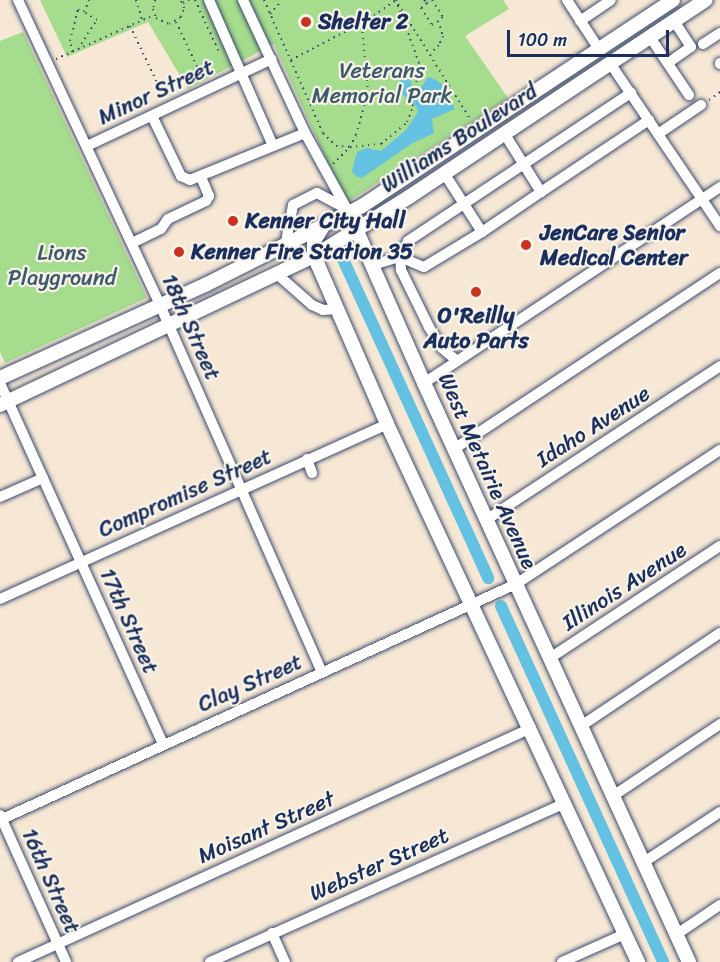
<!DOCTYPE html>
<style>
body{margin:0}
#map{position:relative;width:720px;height:962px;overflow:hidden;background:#f6e8d5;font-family:Sriracha,sans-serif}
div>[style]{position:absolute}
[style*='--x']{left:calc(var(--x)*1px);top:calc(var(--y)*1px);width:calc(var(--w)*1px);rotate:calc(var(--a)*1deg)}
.green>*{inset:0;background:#a6dc8d}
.water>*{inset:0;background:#64c1e2}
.canal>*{height:12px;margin:-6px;padding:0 6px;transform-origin:6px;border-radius:6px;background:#64c1e2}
.path>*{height:2px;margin-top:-1px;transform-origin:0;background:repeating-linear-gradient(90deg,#3c4b70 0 1.5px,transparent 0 6px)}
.roads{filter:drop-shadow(0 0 2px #3c4b70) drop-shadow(0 0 2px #3c4b70)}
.minor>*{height:10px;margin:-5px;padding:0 5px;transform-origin:5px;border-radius:5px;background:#fff}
.major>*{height:14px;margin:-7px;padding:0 7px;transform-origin:7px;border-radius:7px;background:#fff}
.dots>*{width:16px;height:16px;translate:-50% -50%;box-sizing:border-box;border:3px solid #f7f3e8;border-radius:50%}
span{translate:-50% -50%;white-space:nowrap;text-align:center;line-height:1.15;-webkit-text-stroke:4.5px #f7f3e8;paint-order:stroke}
.poi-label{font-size:22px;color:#1b2f5e;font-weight:700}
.left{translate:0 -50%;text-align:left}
.park-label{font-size:22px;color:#3e5a6a}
.street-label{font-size:22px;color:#1b2f5e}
.scale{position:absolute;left:507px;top:30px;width:162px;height:27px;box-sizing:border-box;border:3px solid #1b2f5e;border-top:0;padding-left:8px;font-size:18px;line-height:21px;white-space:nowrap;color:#1b2f5e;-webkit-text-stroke:4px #f7f3e8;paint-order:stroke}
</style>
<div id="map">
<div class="green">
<div style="clip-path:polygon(40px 0,503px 0,509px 9px,465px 36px,508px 98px,346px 203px,274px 44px,188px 89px,148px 22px,67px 57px)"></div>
<div style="clip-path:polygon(23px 32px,147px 298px,5px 363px,0 352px,0 41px)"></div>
</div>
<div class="water">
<div style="clip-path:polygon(405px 66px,414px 90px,419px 91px,428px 77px,436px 80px,443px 85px,455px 109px,432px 119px,434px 133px,411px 144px,362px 178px,356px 176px,352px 171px,357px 152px,367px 148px,381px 151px,406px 130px,418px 112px,416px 106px,402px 94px,399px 78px,400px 69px)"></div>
</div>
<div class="canal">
<div style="--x:342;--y:257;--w:353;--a:65.5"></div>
<div style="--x:501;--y:606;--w:391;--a:65.5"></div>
</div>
<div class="path">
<div style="--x:136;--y:0;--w:21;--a:73"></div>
<div style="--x:155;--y:0;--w:9;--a:103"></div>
<div style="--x:153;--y:9;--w:9;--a:72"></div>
<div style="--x:156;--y:18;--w:14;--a:25"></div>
<div style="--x:169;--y:24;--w:14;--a:-30"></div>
<div style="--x:181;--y:17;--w:9;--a:-72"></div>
<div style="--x:184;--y:8;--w:9;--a:-111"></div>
<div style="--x:195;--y:0;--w:57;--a:65.2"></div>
<div style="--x:264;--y:0;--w:145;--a:66.1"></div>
<div style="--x:323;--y:133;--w:18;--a:45"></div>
<div style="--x:336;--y:146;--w:14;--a:4"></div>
<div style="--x:350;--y:147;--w:31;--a:-6"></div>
<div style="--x:381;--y:144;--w:34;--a:-40"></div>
<div style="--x:407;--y:122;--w:17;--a:-69"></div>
<div style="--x:413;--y:106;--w:43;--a:-82.1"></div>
<div style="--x:419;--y:63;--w:67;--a:-110.1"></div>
<div style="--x:424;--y:0;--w:4;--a:45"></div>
<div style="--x:427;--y:3;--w:6;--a:-31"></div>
<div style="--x:432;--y:0;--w:20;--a:57"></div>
<div style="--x:443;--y:17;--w:6;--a:141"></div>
<div style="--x:438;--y:21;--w:16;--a:72"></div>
<div style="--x:443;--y:36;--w:10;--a:114"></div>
<div style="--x:439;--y:45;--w:11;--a:135"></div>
<div style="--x:183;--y:3;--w:7;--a:-27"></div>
<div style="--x:427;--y:3;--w:8;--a:140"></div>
<div style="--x:421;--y:8;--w:20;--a:57"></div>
<div style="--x:432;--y:25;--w:7;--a:-34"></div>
<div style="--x:398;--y:4;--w:136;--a:57.9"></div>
<div style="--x:270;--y:14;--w:18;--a:-49"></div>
<div style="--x:176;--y:22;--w:63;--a:64.7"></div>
<div style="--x:130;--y:26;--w:81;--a:64.4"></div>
<div style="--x:78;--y:49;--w:35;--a:-57"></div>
<div style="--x:97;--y:20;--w:15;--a:-148"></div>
<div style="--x:72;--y:52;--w:11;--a:-100"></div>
<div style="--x:70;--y:41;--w:32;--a:-76"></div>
<div style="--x:78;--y:10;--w:6;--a:18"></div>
<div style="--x:84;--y:12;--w:13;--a:-67"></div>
<div style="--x:56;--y:59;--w:107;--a:-24.2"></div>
<div style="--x:291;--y:60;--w:88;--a:-27.7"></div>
<div style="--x:369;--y:19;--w:32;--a:-35"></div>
<div style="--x:709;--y:100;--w:14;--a:-36"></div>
<div style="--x:333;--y:164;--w:24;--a:-45"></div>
<div style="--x:350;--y:147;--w:13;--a:-63"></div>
<div style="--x:356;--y:135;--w:44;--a:-74.1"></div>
<div style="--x:368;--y:93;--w:66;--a:-95.2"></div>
<div style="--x:362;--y:27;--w:11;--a:-49"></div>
</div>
<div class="roads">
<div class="minor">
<div style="--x:18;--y:0;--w:336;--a:65"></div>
<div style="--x:160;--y:305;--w:401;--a:66.2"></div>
<div style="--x:209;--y:0;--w:159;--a:66.3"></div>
<div style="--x:243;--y:0;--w:147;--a:65"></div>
<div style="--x:305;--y:133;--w:91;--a:61.2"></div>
<div style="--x:567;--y:0;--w:59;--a:56.9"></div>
<div style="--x:580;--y:21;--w:37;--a:-34"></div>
<div style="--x:650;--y:37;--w:70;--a:56.1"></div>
<div style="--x:703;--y:44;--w:20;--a:-33"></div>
<div style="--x:610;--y:63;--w:197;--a:56"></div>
<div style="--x:668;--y:63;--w:28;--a:-35"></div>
<div style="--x:691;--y:47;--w:31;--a:-123"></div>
<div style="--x:720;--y:64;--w:1;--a:-90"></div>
<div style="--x:152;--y:116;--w:67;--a:64.2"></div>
<div style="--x:181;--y:176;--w:10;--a:24"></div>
<div style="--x:190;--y:180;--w:124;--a:-22.2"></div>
<div style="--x:504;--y:133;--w:70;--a:57.9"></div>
<div style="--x:541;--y:192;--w:130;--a:-33.7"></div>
<div style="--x:658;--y:134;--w:52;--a:-34"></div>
<div style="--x:87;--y:146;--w:204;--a:-25.2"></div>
<div style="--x:444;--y:173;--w:70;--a:57.2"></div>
<div style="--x:132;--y:243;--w:32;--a:-26"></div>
<div style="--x:161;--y:229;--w:12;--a:-55"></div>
<div style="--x:168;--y:219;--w:42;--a:-25.3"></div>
<div style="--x:206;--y:201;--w:6;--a:-59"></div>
<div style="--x:209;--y:196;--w:21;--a:-113"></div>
<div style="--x:285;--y:247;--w:43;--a:-79.2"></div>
<div style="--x:293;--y:205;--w:27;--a:-27"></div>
<div style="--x:317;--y:193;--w:34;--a:28"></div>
<div style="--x:373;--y:265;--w:28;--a:-17"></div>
<div style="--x:400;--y:257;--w:26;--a:23"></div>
<div style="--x:424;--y:267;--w:68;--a:-31.1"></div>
<div style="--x:482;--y:232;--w:71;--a:-34.1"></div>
<div style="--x:278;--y:275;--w:45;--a:41.4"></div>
<div style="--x:312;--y:305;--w:12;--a:24"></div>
<div style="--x:323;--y:310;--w:14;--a:-4"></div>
<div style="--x:457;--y:361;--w:20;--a:-139"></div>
<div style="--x:442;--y:348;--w:25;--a:-122"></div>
<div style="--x:429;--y:327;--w:64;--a:-116.2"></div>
<div style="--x:401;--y:270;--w:13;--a:-94"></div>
<div style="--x:400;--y:257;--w:18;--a:-63"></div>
<div style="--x:408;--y:241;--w:268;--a:-33.6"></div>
<div style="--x:0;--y:383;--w:396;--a:65.7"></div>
<div style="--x:424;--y:383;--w:355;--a:-33.5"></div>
<div style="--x:454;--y:449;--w:319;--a:-33.5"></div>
<div style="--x:307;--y:459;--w:15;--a:70"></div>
<div style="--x:0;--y:497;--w:47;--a:-23.8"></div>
<div style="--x:486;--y:520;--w:280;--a:-33.3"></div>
<div style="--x:0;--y:599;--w:425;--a:-24.3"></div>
<div style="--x:550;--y:658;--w:204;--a:-33.4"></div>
<div style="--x:581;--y:726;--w:167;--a:-33.8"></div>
<div style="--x:613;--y:796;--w:129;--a:-33.9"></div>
<div style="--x:0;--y:815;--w:161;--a:65.8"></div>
<div style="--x:0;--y:820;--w:567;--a:-24.58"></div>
<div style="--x:516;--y:584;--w:244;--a:-33.3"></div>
<div style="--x:644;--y:862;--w:91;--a:-33.3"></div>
<div style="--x:272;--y:933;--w:32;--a:66"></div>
<div style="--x:677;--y:934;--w:52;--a:-34"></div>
<div style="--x:18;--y:962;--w:564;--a:-24.52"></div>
<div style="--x:210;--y:962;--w:389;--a:-24.1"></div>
<div style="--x:562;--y:962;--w:69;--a:-24"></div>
</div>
<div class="major">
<div style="--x:349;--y:213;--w:186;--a:66.2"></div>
<div style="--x:424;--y:383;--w:637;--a:65.41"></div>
<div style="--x:322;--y:228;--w:15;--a:122"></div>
<div style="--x:314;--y:241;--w:15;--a:90"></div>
<div style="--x:314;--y:256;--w:10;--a:66"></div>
<div style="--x:318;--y:265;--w:173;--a:66.5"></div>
<div style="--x:387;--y:424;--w:594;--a:64.99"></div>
<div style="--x:0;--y:378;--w:225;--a:-24.4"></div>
<div style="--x:205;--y:285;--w:176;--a:-26.7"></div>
<div style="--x:362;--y:206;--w:373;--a:-33.5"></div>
<div style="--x:0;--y:405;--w:348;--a:-25.4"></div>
<div style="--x:314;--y:256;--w:112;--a:-31.8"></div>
<div style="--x:409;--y:197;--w:356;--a:-33.6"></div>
</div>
</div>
<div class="dots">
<div style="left:306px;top:22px;background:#c8321e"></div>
<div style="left:233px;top:221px;background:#c8321e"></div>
<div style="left:526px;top:245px;background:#c8321e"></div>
<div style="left:179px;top:252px;background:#c8321e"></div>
<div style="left:476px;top:292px;background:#c8321e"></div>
</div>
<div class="poi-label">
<span class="left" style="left:318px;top:22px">Shelter 2</span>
<span class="left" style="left:245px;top:221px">Kenner City Hall</span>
<span class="left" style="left:540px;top:245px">JenCare Senior<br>Medical Center</span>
<span class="left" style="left:191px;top:252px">Kenner Fire Station 35</span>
<span style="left:476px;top:328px">O'Reilly<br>Auto Parts</span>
</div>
<div class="park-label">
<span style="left:382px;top:83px">Veterans<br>Memorial Park</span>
<span style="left:62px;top:265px">Lions<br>Playground</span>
</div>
<div class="street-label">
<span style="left:156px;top:92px;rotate:-25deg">Minor Street</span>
<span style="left:459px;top:138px;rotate:-33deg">Williams Boulevard</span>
<span style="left:191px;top:327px;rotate:66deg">18th Street</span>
<span style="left:593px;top:426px;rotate:-33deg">Idaho Avenue</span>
<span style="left:488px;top:471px;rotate:66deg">West Metairie Avenue</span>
<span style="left:185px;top:493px;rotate:-24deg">Compromise Street</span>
<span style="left:624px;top:586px;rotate:-33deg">Illinois Avenue</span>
<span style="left:129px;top:621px;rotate:66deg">17th Street</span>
<span style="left:250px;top:683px;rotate:-24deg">Clay Street</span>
<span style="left:266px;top:827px;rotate:-24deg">Moisant Street</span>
<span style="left:379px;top:864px;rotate:-24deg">Webster Street</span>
<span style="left:51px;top:881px;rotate:66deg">16th Street</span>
</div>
<div class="scale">100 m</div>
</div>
